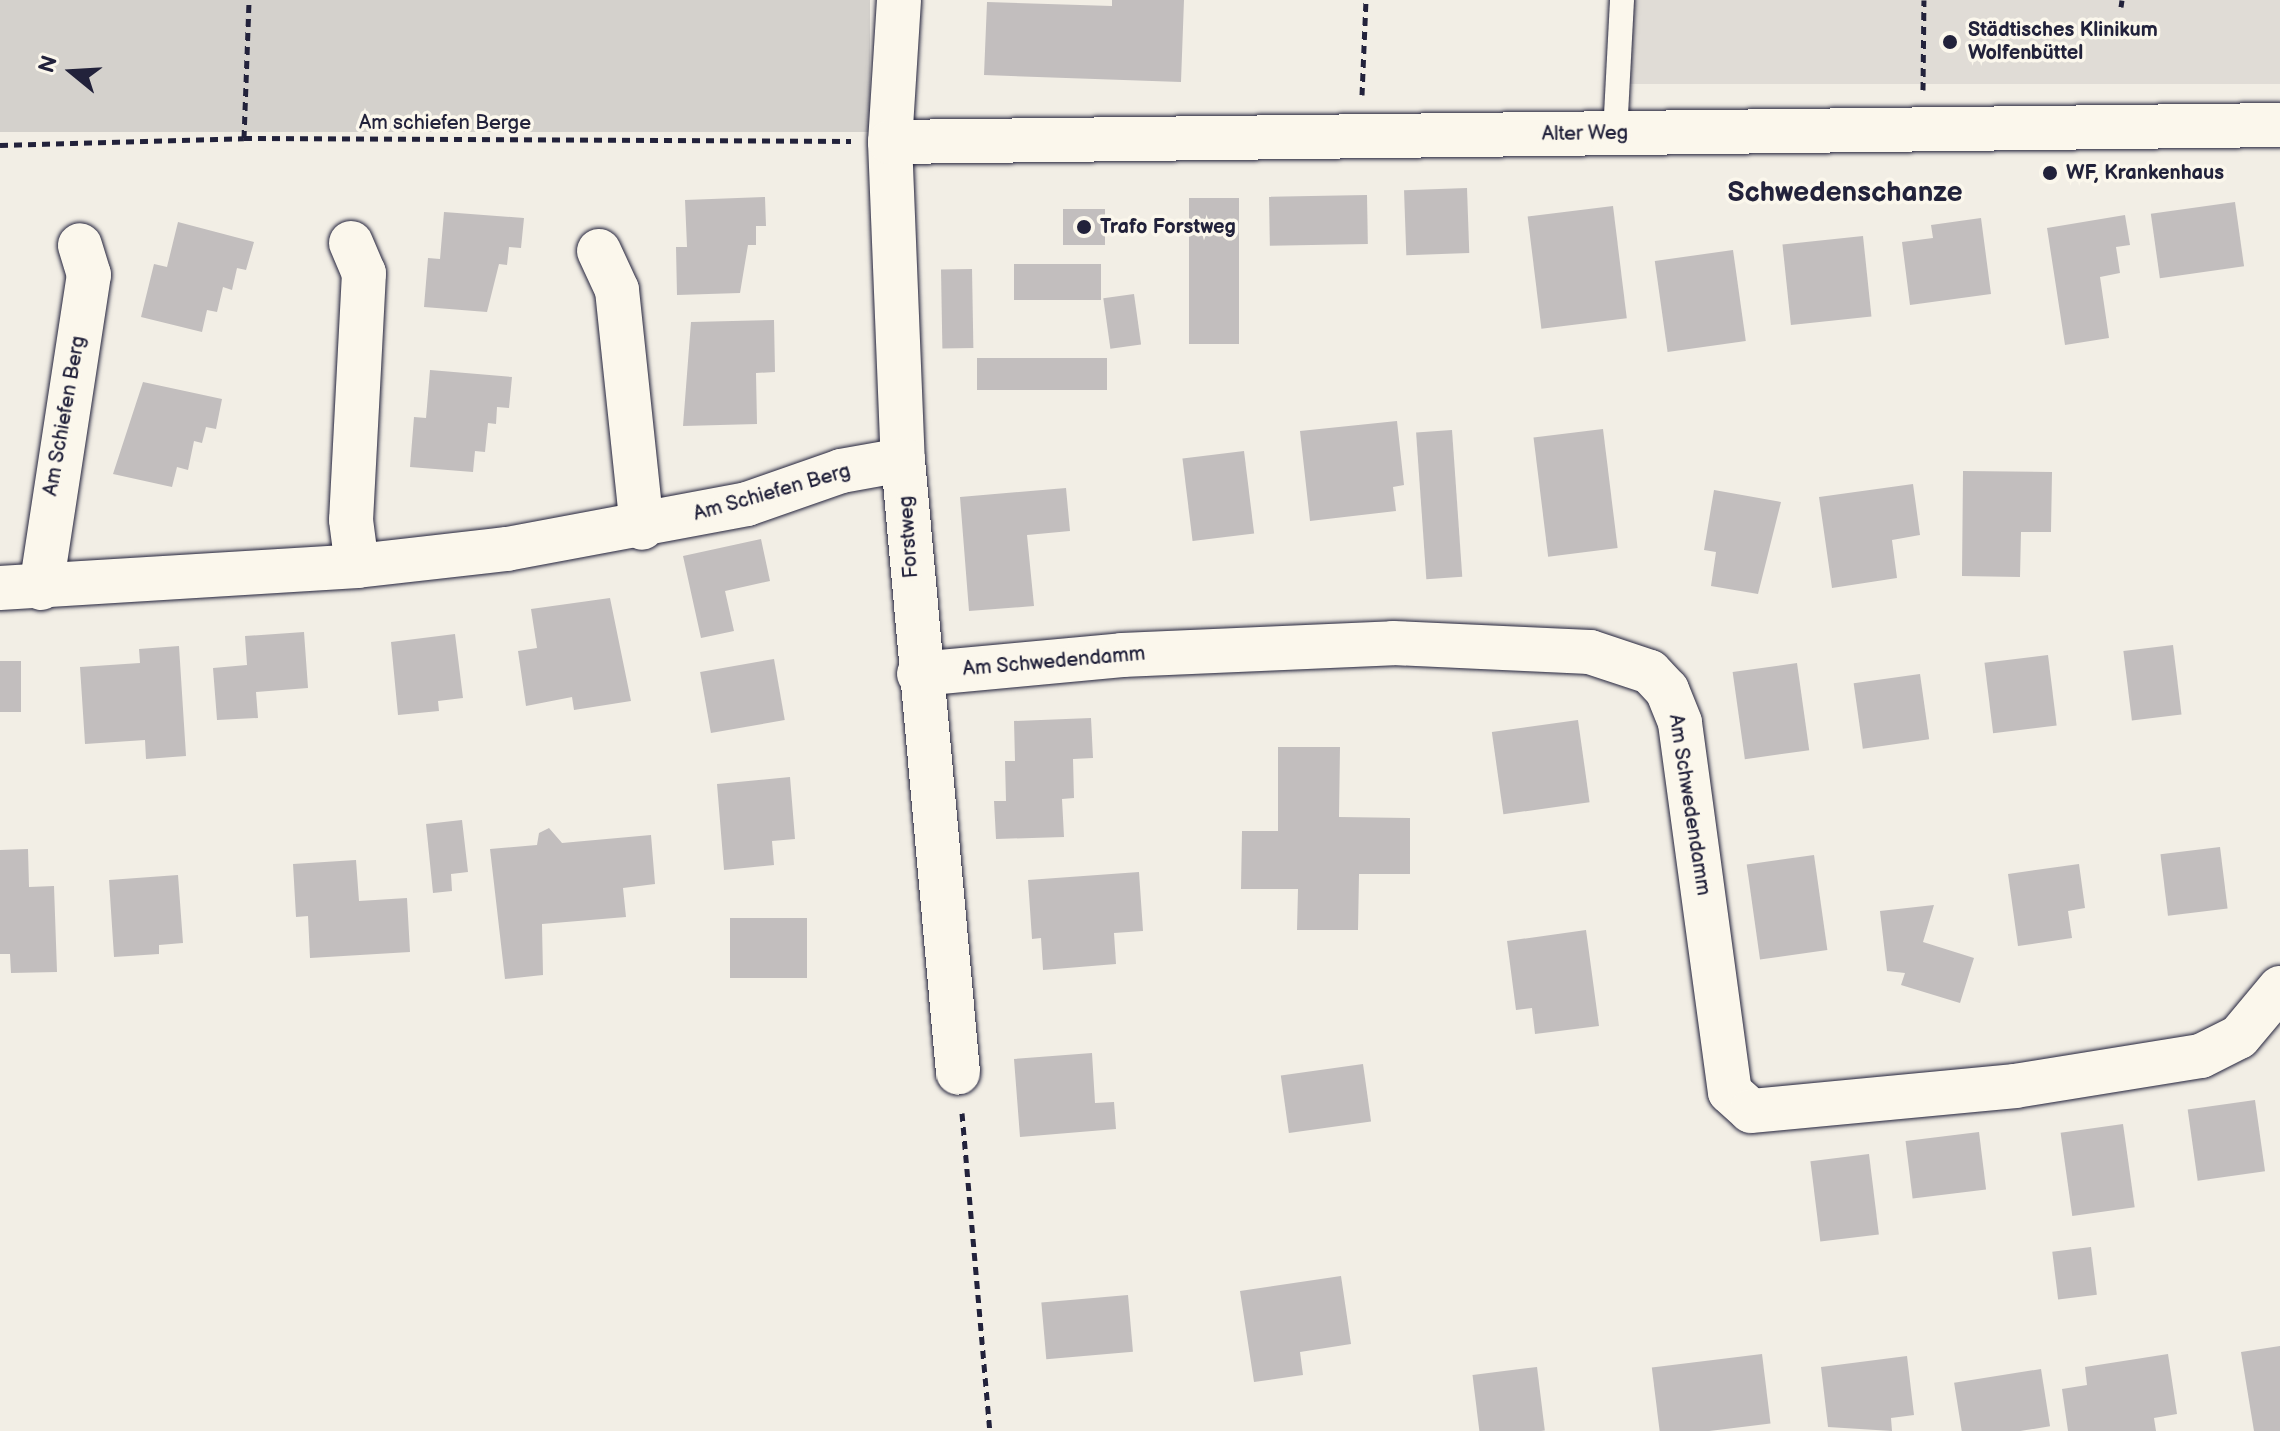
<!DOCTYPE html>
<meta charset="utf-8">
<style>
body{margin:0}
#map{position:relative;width:2280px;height:1431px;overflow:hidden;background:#f2eee5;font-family:"Balsamiq Sans",sans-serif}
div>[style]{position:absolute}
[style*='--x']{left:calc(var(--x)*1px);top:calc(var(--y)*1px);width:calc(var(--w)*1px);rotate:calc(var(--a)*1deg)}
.built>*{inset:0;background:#e0dcd6;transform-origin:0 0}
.green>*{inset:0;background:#d4d1cc;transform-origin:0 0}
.building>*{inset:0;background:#c2bebe;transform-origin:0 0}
.path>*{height:5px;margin-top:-2.5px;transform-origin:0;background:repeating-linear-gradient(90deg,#22223b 0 8px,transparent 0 14px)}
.roads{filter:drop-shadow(0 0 2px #22223b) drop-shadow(0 0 2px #22223b)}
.lane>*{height:24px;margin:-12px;padding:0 12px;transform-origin:12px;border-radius:12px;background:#fbf7ec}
.street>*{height:44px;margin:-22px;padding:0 22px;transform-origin:22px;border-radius:22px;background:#fbf7ec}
.dots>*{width:22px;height:22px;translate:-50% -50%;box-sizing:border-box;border:4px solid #fbf7ec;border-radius:50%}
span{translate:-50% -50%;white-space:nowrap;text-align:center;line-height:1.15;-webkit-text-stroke:7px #fbf7ec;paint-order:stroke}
.poi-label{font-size:20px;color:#22223b;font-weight:700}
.left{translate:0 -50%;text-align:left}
.street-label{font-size:20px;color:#22223b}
.district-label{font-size:28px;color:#22223b;font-weight:700}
.north{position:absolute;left:32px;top:32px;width:80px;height:80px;-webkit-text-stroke:6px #fbf7ec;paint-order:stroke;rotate:288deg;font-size:22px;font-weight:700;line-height:32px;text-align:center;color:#22223b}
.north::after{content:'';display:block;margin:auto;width:28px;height:36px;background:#22223b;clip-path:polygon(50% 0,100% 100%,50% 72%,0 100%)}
</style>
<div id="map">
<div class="built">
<div style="left:1622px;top:0;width:658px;height:84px"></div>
</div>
<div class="green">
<div style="left:0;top:0;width:870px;height:132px"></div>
</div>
<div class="building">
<div style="clip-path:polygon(1112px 0,1184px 0,1181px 82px,984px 75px,987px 2px,1112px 6px)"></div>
<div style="left:1467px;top:188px;width:65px;height:63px;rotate:88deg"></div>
<div style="left:1367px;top:195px;width:49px;height:98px;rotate:89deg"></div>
<div style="clip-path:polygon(765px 197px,766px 226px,756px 226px,756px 245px,748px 245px,740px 293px,677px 295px,676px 247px,687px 247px,685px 200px)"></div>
<div style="left:1239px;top:198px;width:146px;height:50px;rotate:90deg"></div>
<div style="left:2235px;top:202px;width:65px;height:85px;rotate:82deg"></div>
<div style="left:1613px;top:206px;width:113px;height:86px;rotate:83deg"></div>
<div style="left:1063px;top:209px;width:42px;height:36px"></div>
<div style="clip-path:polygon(444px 212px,524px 218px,521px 248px,509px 247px,507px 265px,499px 264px,487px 312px,424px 307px,428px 258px,440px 259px)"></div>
<div style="clip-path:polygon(2125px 215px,2130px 245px,2116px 247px,2120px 273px,2100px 277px,2109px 338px,2065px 345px,2047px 228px)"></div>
<div style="clip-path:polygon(1981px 218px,1991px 294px,1910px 305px,1902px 242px,1933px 238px,1931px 225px)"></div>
<div style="clip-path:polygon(178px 222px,254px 242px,246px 270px,237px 268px,232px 290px,223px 287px,217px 312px,207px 310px,202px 332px,141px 317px,154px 264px,167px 267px)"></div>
<div style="left:1863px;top:236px;width:81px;height:81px;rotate:84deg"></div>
<div style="left:1733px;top:250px;width:92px;height:79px;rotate:82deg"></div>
<div style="left:1101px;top:264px;width:36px;height:87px;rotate:90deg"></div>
<div style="left:972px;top:269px;width:79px;height:31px;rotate:89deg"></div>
<div style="left:1134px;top:294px;width:51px;height:31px;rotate:82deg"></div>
<div style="clip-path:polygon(774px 320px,775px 372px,756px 373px,757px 424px,683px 426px,691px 322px)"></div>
<div style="left:1107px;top:358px;width:32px;height:130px;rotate:90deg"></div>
<div style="clip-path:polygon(430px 370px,512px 377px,509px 408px,497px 407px,496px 424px,488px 423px,485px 452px,475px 451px,473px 472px,410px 467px,414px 417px,426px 418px)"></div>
<div style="clip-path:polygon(143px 382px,222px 399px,216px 429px,206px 427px,202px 443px,194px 441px,188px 470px,177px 467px,172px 487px,113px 474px)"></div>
<div style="clip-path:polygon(1397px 421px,1404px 485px,1393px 487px,1396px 511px,1310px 521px,1300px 431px)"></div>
<div style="left:1603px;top:429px;width:120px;height:70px;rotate:83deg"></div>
<div style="left:1452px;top:430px;width:147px;height:36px;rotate:86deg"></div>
<div style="left:1244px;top:451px;width:83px;height:62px;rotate:83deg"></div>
<div style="clip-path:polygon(1963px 471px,2052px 472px,2051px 532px,2021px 532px,2020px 577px,1962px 576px)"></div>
<div style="clip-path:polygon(1913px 484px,1920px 535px,1892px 540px,1897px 578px,1832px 588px,1819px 497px)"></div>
<div style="clip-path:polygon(1066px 488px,1070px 531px,1027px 535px,1034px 606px,969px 611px,960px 497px)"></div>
<div style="clip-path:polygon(1714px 490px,1781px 502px,1758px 594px,1711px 586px,1716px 552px,1704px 550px)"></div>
<div style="clip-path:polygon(761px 539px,770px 581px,725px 591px,734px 631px,701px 638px,683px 556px)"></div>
<div style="clip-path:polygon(610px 598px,631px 701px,574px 710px,572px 697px,526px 706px,518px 651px,537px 648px,531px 609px)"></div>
<div style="clip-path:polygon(304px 632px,308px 688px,256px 692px,258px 718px,217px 720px,213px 668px,247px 665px,245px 636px)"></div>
<div style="clip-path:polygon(455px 634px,463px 698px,438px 701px,439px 711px,398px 715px,391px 642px)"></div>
<div style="left:2173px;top:645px;width:70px;height:50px;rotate:83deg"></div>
<div style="clip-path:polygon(179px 646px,186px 756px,146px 759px,145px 740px,85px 744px,80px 667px,140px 663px,139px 649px)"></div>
<div style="left:2048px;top:655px;width:71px;height:64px;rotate:83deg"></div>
<div style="left:774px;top:659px;width:62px;height:75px;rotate:80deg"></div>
<div style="left:0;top:661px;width:21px;height:51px"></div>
<div style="left:1797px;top:663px;width:88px;height:65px;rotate:82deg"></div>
<div style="left:1920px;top:674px;width:66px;height:67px;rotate:82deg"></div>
<div style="clip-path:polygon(1091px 718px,1093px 758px,1073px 759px,1074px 798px,1062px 799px,1064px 837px,996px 839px,994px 801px,1006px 801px,1005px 761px,1015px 761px,1014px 721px)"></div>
<div style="left:1578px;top:720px;width:83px;height:87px;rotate:82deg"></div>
<div style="clip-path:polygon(1278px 747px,1340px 747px,1339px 817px,1410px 818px,1410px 874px,1359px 874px,1358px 930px,1297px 930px,1298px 889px,1241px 889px,1242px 831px,1278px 831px)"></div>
<div style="clip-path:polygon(790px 777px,795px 839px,772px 841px,774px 865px,724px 870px,717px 784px)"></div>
<div style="clip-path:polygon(462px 820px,468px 872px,451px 874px,452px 891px,433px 893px,426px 824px)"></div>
<div style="clip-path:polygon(549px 828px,562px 843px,651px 835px,655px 884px,623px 888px,626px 917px,542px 924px,543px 975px,505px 979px,490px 849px,537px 845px,539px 833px)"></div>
<div style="left:2220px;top:847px;width:62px;height:60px;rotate:83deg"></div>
<div style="clip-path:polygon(28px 849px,29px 887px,54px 886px,57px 972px,11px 973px,10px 954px,0 954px,0 850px)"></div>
<div style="left:1814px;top:855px;width:96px;height:68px;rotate:82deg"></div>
<div style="clip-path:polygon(356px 860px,359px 901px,407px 898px,410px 952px,310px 958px,308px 916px,296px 917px,293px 864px)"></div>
<div style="clip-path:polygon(2079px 864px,2085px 908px,2068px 911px,2072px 938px,2018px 946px,2008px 874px)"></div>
<div style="clip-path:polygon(1139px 872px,1143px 931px,1114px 933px,1116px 964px,1043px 970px,1041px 938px,1032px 939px,1028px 880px)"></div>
<div style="clip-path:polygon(178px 875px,183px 943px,159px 945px,159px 954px,114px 957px,109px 880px)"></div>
<div style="clip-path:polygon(1934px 905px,1923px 942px,1974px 958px,1960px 1003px,1901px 985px,1905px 973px,1887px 971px,1880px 911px)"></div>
<div style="left:807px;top:918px;width:60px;height:77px;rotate:90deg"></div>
<div style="clip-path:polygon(1586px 930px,1599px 1026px,1535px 1034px,1532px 1008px,1516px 1010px,1507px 941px)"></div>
<div style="clip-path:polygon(1092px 1053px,1095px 1103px,1114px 1102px,1116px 1129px,1020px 1137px,1014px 1059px)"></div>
<div style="left:1363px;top:1064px;width:58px;height:83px;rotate:82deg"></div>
<div style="left:2255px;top:1100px;width:72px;height:68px;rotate:82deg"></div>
<div style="left:2123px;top:1124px;width:84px;height:63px;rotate:82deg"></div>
<div style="left:1979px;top:1132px;width:58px;height:74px;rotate:83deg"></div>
<div style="left:1869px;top:1154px;width:81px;height:59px;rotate:83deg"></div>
<div style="left:2091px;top:1247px;width:48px;height:39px;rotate:83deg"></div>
<div style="clip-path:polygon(1341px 1276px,1351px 1344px,1300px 1352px,1303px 1375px,1254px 1382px,1240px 1291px)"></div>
<div style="left:1128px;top:1295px;width:57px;height:87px;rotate:85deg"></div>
<div style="clip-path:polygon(2280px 1346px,2280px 1431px,2254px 1431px,2241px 1352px)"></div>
<div style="left:1762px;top:1354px;width:70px;height:111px;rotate:83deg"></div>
<div style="clip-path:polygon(2168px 1354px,2177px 1414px,2154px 1418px,2156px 1431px,2068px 1431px,2062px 1389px,2087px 1385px,2085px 1367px)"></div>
<div style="clip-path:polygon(1907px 1356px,1914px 1415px,1891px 1418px,1892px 1431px,1828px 1427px,1821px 1367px)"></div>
<div style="left:1537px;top:1367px;width:64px;height:65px;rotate:83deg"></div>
<div style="left:2041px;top:1369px;width:58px;height:88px;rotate:81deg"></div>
</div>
<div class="path">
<div style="--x:2121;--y:7;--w:7;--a:-82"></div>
<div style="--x:1923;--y:90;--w:90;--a:-89.4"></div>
<div style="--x:1362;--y:95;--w:95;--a:-87.6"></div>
<div style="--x:244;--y:138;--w:138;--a:-87.9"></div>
<div style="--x:0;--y:145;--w:244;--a:-1.6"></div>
<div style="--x:244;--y:138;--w:607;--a:0.28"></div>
<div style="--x:962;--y:1113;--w:319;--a:85"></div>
</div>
<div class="roads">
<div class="lane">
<div style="--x:1615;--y:134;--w:134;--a:-87"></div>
</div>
<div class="street">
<div style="--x:899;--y:0;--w:142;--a:93.6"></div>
<div style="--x:890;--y:142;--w:318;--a:87.7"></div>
<div style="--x:903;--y:460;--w:615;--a:84.87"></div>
<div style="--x:890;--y:142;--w:1390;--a:-0.7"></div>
<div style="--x:351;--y:243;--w:33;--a:67"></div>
<div style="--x:364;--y:273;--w:247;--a:93"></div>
<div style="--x:351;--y:520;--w:46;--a:82.6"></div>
<div style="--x:599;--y:251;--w:43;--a:65.2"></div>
<div style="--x:617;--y:290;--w:239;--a:84"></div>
<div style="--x:0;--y:588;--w:358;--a:-3.5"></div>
<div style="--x:357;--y:566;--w:151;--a:-6.5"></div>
<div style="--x:507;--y:549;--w:244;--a:-10.6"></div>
<div style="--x:747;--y:504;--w:100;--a:-19.3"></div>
<div style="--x:841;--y:471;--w:63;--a:-10.1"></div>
<div style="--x:41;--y:588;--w:317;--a:-81.3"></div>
<div style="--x:89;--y:275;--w:31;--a:-107"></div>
<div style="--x:919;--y:674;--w:204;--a:-5.3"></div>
<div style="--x:1122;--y:655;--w:271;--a:-2.5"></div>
<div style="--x:1393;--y:643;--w:197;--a:2.6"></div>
<div style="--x:1590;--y:652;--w:63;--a:18.4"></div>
<div style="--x:1650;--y:672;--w:25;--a:47"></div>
<div style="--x:1667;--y:690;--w:35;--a:68"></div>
<div style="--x:1680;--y:723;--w:372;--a:82.3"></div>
<div style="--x:1730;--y:1092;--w:28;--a:42"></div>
<div style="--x:1751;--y:1111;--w:265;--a:-5.4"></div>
<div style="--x:2015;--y:1086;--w:188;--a:-9.2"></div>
<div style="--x:2201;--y:1056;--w:42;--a:-26.6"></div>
<div style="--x:2239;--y:1037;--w:64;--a:-50.1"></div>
</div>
</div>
<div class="dots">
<div style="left:1950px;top:42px;background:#22223b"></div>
<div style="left:2050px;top:173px;background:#22223b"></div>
<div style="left:1084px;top:227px;background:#22223b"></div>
</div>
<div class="poi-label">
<span class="left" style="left:1968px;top:42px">Städtisches Klinikum<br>Wolfenbüttel</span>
<span class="left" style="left:2066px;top:173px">WF, Krankenhaus</span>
<span class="left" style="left:1100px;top:227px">Trafo Forstweg</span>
</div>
<div class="street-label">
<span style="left:445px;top:123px">Am schiefen Berge</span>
<span style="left:1585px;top:134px;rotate:-1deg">Alter Weg</span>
<span style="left:65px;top:416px;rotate:-80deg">Am Schiefen Berg</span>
<span style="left:772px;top:493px;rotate:-16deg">Am Schiefen Berg</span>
<span style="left:909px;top:537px;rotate:-94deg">Forstweg</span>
<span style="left:1054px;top:662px;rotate:-5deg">Am Schwedendamm</span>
<span style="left:1689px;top:805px;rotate:81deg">Am Schwedendamm</span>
</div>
<div class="district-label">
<span style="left:1845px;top:193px">Schwedenschanze</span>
</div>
<div class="north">N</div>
</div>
